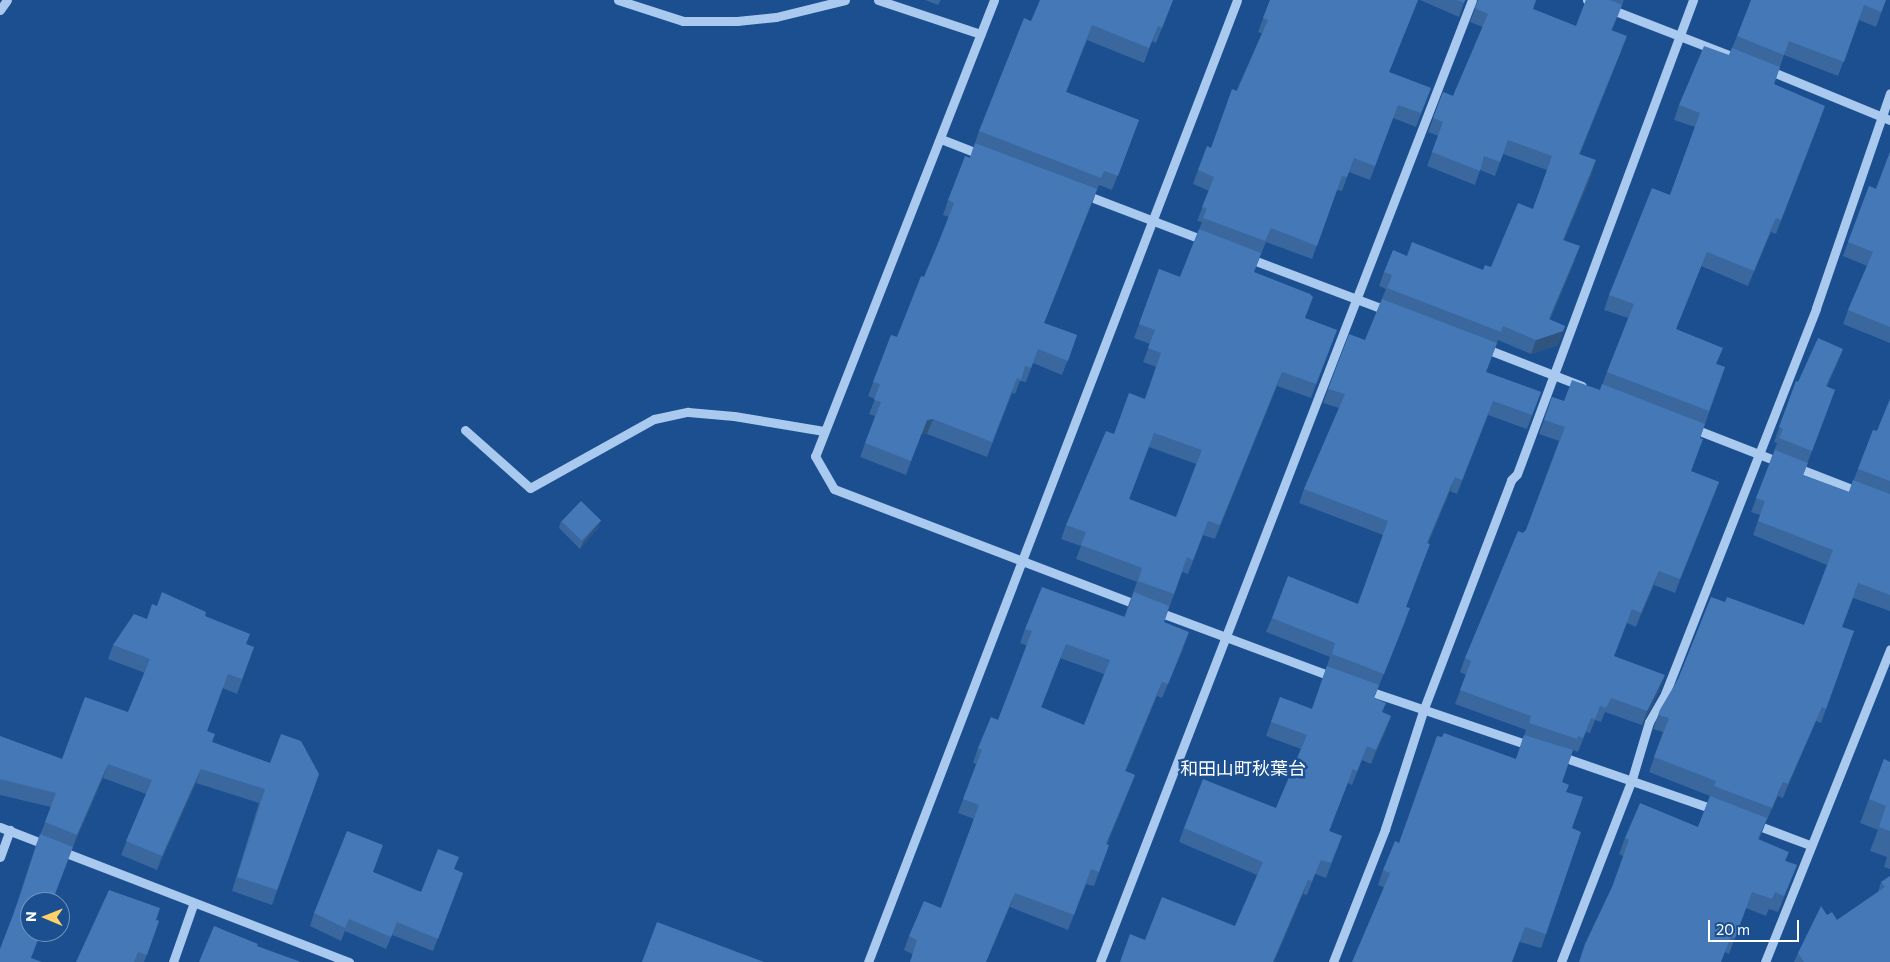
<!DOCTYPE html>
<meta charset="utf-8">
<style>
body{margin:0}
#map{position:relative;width:1890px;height:962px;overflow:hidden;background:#1b4f8f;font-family:Commissioner,"Noto Sans JP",sans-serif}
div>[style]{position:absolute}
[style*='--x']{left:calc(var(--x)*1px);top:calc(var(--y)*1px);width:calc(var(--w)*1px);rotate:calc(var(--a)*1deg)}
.minor>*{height:9px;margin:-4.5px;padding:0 4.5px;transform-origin:4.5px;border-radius:4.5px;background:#a9c9ee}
.wall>*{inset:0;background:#3a679d}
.shaded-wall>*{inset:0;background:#305480}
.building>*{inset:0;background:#4478b7;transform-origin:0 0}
span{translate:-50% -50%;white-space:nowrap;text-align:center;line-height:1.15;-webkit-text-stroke:5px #1b4f8f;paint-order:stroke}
.quarter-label{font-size:18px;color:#fff}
.north{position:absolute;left:20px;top:892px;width:50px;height:50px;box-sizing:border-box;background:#1b4f8f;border:1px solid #7695bc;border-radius:50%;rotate:271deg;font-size:14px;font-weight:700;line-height:20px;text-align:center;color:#fff}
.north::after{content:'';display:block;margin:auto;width:18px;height:22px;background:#ffd166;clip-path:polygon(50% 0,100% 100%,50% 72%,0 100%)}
.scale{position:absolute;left:1708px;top:920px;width:91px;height:22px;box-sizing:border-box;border:2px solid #fff;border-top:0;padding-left:6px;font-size:15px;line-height:18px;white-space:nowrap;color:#fff;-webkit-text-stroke:4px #1b4f8f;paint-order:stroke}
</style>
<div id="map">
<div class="minor">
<div style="--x:618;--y:0;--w:68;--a:17.9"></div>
<div style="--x:683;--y:21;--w:54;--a:0"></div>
<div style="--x:737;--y:21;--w:39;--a:-6"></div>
<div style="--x:776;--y:17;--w:71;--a:-13.8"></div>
<div style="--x:878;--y:0;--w:108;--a:18.4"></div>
<div style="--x:994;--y:0;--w:490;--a:111.4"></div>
<div style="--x:815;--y:456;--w:38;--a:60"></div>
<div style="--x:834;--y:489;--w:329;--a:20.9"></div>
<div style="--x:1587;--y:0;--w:163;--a:21.2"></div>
<div style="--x:0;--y:10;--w:12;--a:-55"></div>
<div style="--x:1768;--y:70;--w:132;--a:22.3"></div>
<div style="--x:941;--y:139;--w:44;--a:21.3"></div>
<div style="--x:1083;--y:194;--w:132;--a:20.9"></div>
<div style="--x:1248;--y:258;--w:150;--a:20.7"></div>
<div style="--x:1484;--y:348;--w:105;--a:21.2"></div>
<div style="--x:1692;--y:428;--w:97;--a:21.3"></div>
<div style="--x:465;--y:430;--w:87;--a:41.7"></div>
<div style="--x:530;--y:488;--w:142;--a:-29.1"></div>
<div style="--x:654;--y:419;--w:35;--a:-12"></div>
<div style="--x:688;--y:412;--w:46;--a:5"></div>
<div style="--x:734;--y:416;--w:91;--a:9.5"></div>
<div style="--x:1795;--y:467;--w:69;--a:21.3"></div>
<div style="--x:1156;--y:611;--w:192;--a:20.4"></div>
<div style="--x:1366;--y:690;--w:174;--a:18.7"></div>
<div style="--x:1560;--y:756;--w:165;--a:19.1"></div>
<div style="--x:1754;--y:824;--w:60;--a:20.6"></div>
<div style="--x:0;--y:827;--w:53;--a:21.2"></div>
<div style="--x:61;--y:851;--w:309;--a:21.1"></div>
<div style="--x:0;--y:857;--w:29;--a:-70"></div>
<div style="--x:173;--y:962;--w:60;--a:-70.7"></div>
<div style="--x:868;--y:962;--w:1030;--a:-69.01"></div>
<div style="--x:1100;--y:962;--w:1031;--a:-68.86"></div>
<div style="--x:1333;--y:962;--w:143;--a:-68.6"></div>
<div style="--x:1385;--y:829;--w:124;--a:-72.1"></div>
<div style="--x:1423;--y:711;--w:247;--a:-69.1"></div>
<div style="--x:1511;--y:480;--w:8;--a:-45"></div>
<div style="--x:1517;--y:474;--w:506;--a:-69.63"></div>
<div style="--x:1561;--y:962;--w:196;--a:-68.8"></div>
<div style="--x:1632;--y:779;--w:59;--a:-73.4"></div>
<div style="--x:1649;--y:722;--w:32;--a:-60"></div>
<div style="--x:1665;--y:694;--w:414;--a:-68.6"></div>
<div style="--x:1816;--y:308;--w:227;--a:-71"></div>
<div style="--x:1765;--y:962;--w:337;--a:-68.2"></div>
</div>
<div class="wall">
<div style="clip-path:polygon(925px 0,941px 0,938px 5px)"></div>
<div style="clip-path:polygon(1173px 0,1156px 43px,1152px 41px,1144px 63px,1087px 40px,1066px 92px,1139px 120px,1112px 190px,1099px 185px,1044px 323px,1077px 335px,1062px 375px,1033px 363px,1026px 382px,1020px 381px,1015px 394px,1012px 393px,987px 457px,927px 434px,921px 434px,906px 475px,860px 457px,875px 416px,869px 414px,875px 399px,868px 396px,891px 335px,897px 337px,924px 277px,949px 217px,943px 215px,948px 200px,970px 158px,979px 131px,1031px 21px)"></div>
<div style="clip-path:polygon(evenodd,1270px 0,1418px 0,1389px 72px,1431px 88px,1416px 127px,1393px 118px,1370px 180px,1349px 172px,1342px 191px,1337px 190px,1312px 259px,1266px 242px,1254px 272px,1305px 318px,1337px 330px,1311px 398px,1277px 386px,1215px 539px,1203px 535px,1188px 574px,1182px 572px,1164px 622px,1184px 647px,1162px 698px,1157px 696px,1126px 771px,1135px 775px,1107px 845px,1109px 845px,1094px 886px,1086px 884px,1068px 930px,1010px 907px,912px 954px,904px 950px,909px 936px,941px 908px,974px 819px,958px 813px,976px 764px,973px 763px,978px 748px,998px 720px,1027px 646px,1020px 643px,1025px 629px,1124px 617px,1137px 582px,1076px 559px,1081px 546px,1061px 539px,1066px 525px,1114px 434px,1145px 399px,1156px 367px,1143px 362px,1150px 344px,1134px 338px,1159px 269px,1180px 277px,1202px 222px,1197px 221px,1209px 191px,1193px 184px,1198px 170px,1211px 148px,1262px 33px,1258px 32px,1270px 0,1149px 447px,1196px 464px,1176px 517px,1129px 499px,1149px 447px,1270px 0,1060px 658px,1104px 674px,1084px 725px,1041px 708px,1060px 658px)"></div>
<div style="clip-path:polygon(1420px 0,1465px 0,1459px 17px)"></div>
<div style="clip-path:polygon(1477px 0,1536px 0,1533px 9px,1576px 26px,1586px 0,1624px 0,1612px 30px,1622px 49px,1580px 154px,1592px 174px,1564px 240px,1575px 260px,1550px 320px,1565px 326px,1560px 339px,1558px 345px,1531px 354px,1498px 340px,1486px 372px,1541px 392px,1527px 429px,1488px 415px,1457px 494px,1450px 491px,1428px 544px,1406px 607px,1405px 622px,1374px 698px,1382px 712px,1391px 716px,1386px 730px,1371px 764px,1362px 760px,1352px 785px,1348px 783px,1329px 831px,1342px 836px,1326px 878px,1315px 874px,1307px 895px,1303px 894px,1274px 962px,1120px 962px,1145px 940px,1235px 926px,1257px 875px,1179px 842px,1184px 828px,1276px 808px,1301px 749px,1266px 736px,1280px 697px,1312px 709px,1330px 657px,1266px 632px,1272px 618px,1358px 604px,1383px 535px,1299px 503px,1304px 489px,1339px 408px,1323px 403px,1328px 389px,1365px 340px,1386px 289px,1379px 286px,1384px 272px,1407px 256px,1483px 270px,1491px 267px,1533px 209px,1547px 170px,1503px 154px,1495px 176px,1480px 170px,1475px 185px,1427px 166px,1438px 136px,1428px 132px,1443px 92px,1453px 96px,1483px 27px,1470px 22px,1478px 1px)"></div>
<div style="clip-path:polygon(1886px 0,1876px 27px,1859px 20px,1838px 76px,1784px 55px,1774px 84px,1820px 120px,1776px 234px,1771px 232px,1748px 286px,1701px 266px,1676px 329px,1717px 364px,1725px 367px,1700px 438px,1691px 472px,1719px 482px,1675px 593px,1654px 585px,1636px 627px,1627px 623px,1614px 656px,1660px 689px,1642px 725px,1605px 712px,1601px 722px,1595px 720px,1590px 733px,1586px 732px,1578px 752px,1573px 750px,1562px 782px,1566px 792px,1572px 828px,1546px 934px,1541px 948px,1520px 942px,1378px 885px,1383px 870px,1399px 843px,1516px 759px,1526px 730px,1455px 704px,1466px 675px,1460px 672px,1465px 658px,1523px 533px,1526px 530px,1559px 441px,1539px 434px,1552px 397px,1564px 401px,1600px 390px,1628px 318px,1604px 310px,1609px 295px,1670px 195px,1695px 127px,1674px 120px,1679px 105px,1729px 55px,1737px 36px)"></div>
<div style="clip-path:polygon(1890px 152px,1890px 343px,1843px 324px,1848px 310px,1867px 266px,1843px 256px,1869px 186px,1876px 189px)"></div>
<div style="clip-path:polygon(1843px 349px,1837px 364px,1827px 387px,1835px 390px,1803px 475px,1849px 492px,1873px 430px,1877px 431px,1890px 399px,1890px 611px,1853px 598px,1842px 627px,1854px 631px,1821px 723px,1816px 721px,1783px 798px,1778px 796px,1766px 822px,1759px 840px,1786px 861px,1797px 865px,1778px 912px,1769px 909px,1766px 916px,1746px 908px,1729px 954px,1725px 952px,1623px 856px,1619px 854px,1625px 838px,1698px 827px,1710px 796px,1649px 772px,1663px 732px,1653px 729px,1660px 710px,1725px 602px,1804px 625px,1827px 565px,1753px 535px,1760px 515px,1751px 512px,1777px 443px,1774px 442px,1796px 381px,1798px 382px)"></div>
<div style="clip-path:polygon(601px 520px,598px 528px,580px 549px,559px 528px,561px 521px)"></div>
<div style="clip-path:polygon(157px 606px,205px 616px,246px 644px,254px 647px,237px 694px,222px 688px,207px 731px,212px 742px,270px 763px,319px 774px,272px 905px,232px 891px,259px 803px,196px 783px,157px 870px,121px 855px,146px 794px,103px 778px,73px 847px,0 962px,14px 912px,35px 848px,51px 807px,0 795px,0 736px,62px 759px,128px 712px,145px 673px,108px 659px,113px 645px,147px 619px)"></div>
<div style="clip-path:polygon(1884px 759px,1890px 762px,1890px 869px,1884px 867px,1887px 857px,1870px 851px,1878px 830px,1860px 823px)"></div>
<div style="clip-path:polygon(454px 869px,463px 873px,433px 951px,392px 935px,386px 949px,345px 931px,341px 941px,310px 926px,314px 913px,373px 872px,421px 892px)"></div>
<div style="clip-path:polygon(1890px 876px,1890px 962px,1794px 962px,1798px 953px,1827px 915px,1837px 920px,1878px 892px,1881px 882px)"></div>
<div style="clip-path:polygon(156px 920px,159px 921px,144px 962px,76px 962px)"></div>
</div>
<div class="shaded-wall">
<div style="clip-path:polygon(1627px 36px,1622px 49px,1574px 168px,1579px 154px)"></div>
<div style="clip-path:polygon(1596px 160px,1592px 174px,1558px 254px,1563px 240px)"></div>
<div style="clip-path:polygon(1097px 189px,1092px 204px,1038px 338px,1044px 323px)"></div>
<div style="clip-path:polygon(1776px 218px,1771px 232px,1748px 286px,1754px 271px)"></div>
<div style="clip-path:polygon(1580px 246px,1575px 260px,1544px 333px,1549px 319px)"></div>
<div style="clip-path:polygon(1563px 331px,1558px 345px,1531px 354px,1536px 340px)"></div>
<div style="clip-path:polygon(1843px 349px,1837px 364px,1820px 401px,1826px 386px)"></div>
<div style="clip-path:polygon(1282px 372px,1277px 386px,1215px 539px,1220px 525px)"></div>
<div style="clip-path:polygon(933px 419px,927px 434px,921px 434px,906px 475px,927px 420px)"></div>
<div style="clip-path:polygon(1455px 477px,1450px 491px,1422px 557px,1427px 543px)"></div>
<div style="clip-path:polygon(1719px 482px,1714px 496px,1675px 593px,1680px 579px)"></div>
<div style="clip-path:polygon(601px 520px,598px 528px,580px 549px,583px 542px)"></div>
<div style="clip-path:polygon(1659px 571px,1654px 585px,1636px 627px,1641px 613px)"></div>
<div style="clip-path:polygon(1189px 632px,1184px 647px,1162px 698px,1168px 684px)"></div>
<div style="clip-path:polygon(1665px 675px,1660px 689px,1642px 725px,1647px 711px)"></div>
<div style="clip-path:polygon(1162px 682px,1157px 696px,1120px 785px,1125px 771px)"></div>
<div style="clip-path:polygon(1822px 707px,1783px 798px,1788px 784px)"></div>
<div style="clip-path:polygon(1391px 716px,1386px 730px,1371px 764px,1376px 750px)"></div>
<div style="clip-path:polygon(108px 764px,103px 778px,72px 849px,77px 835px)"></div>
<div style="clip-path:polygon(201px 769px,196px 783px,157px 870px,162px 856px)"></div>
<div style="clip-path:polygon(1135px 775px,1130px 789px,1101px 859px,1106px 844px)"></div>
<div style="clip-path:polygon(1783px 782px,1778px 796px,1766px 822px,1772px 808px)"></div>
<div style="clip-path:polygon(1767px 818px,1761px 834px,1752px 855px,1758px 839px)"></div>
<div style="clip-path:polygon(1308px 880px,1303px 894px,1274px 962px,1273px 962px)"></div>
<div style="clip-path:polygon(1015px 893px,1010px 907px,986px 962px)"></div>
</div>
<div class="building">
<div style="clip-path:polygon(1040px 0,1173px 0,1162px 28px,1158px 26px,1149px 48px,1092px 25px,1066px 92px,1139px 120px,1118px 176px,1104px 171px,1101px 178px,979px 131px,1024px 18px,1031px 21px)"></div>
<div style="clip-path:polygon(1270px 0,1418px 0,1389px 72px,1431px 88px,1421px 113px,1398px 105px,1375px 166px,1354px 158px,1347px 177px,1342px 176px,1317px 246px,1271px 228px,1265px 241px,1203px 218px,1207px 209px,1202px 207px,1214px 177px,1198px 170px,1207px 146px,1211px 148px,1232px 89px,1237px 91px,1268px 20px,1263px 18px)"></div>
<div style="clip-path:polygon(1457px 0,1465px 0,1464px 3px)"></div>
<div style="clip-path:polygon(1478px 0,1536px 0,1533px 9px,1576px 26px,1586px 0,1610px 0,1622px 5px,1611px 30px,1627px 36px,1579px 154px,1596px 160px,1563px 240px,1580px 246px,1549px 319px,1565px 326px,1563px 331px,1536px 340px,1503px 326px,1501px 332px,1387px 288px,1392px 275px,1384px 272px,1393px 250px,1407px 256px,1412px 242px,1483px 270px,1485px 265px,1491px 267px,1518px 203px,1533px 209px,1552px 156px,1508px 140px,1500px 162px,1484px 156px,1480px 171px,1432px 152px,1443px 122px,1433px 118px,1443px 92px,1453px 96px,1488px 14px,1475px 8px)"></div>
<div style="clip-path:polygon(1751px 0,1886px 0,1881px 12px,1864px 5px,1844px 62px,1789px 41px,1784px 55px,1737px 36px)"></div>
<div style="clip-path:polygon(1704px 46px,1729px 55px,1732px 48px,1780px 67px,1774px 84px,1825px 106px,1781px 220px,1776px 218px,1754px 271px,1707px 252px,1676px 329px,1723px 348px,1716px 364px,1725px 367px,1709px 411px,1607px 372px,1634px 304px,1609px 295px,1652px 188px,1670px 195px,1700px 113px,1679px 105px)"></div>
<div style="clip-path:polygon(975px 143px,1097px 189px,1044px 323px,1077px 335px,1068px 361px,1038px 349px,1031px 368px,1025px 366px,1021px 380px,1017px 378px,992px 442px,933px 419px,927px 420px,911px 461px,865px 443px,881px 402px,874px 400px,880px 384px,873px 382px,891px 335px,897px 337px,921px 276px,924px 277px,938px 244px,954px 203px,948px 200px,965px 156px,970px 158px)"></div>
<div style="clip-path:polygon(1890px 152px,1890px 327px,1848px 310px,1873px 252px,1848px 242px,1869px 186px,1876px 189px)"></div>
<div style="clip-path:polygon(evenodd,1199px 229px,1261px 253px,1254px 272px,1310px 294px,1313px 297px,1305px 318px,1337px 330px,1316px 384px,1282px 372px,1220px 525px,1208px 521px,1193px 560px,1187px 557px,1174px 594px,1138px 581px,1142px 568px,1081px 545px,1086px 532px,1066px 525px,1106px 431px,1114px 434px,1129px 393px,1145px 399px,1161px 353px,1148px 348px,1155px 330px,1139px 324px,1159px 269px,1180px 277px,1199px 229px,1154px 433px,1202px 450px,1176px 517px,1129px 499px,1154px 433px)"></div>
<div style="clip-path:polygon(1382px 299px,1497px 343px,1486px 372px,1541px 392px,1532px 415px,1493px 401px,1462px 480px,1455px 477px,1427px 543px,1430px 544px,1406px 607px,1410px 608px,1384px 674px,1332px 654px,1335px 643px,1272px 618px,1288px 576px,1358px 604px,1388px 521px,1304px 489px,1345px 394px,1328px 389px,1349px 334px,1365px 340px)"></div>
<div style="clip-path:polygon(1818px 338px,1843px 349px,1826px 386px,1835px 390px,1812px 451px,1779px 438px,1783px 429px,1779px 427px,1796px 381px,1798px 382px)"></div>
<div style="clip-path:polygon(1572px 380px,1600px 390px,1602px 384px,1705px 424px,1700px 438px,1703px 439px,1691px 471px,1719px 482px,1680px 579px,1659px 571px,1641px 613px,1632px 609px,1614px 656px,1665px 675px,1647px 711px,1611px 698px,1606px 708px,1600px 706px,1595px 719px,1591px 718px,1583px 738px,1578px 736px,1577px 739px,1529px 723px,1531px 716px,1460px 690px,1471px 661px,1465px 658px,1518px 531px,1523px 533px,1526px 530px,1565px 427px,1544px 420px,1552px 397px,1564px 401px)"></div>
<div style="clip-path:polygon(1890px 399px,1890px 481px,1858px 469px,1873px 430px,1877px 431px)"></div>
<div style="clip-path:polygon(1775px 450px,1808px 463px,1803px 475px,1849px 492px,1853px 480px,1890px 494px,1890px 595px,1858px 583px,1842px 627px,1854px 631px,1826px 709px,1822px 707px,1788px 784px,1783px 782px,1772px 808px,1714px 786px,1716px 781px,1654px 757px,1669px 718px,1659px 715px,1660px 710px,1678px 679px,1711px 597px,1725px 602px,1727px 597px,1804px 625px,1833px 550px,1758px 521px,1765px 501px,1756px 498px)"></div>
<div style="left:581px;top:501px;width:28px;height:28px;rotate:44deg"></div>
<div style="clip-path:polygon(evenodd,1042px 587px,1125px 617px,1134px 592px,1169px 606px,1164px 622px,1189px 632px,1168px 684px,1162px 682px,1125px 771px,1135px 775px,1106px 844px,1109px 845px,1099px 872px,1091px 869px,1074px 915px,1015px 893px,986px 962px,910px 962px,917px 940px,909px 936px,924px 901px,941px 908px,979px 805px,963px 799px,982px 750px,978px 748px,991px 717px,998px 720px,1032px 631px,1025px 629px,1042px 587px,1066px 644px,1110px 660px,1084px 725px,1041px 707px,1066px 644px)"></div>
<div style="clip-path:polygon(162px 592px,206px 612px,205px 616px,250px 634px,246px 644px,254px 647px,242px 679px,228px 674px,207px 731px,215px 734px,212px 742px,270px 763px,281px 734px,301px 741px,319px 774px,277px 890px,237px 877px,265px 789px,201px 769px,162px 856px,126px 841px,152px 780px,108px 764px,77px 835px,45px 822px,56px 793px,0 779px,0 736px,62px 759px,85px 697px,128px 712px,150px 659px,113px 645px,134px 614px,147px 619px,152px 604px,157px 606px)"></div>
<div style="clip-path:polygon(1327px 666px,1379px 685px,1374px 698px,1386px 703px,1382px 712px,1391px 716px,1376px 750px,1367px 746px,1357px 771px,1353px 769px,1329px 831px,1342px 836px,1331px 863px,1321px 860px,1312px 881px,1308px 880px,1273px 962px,1120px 962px,1130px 934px,1145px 940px,1162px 897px,1235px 926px,1263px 862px,1184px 828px,1203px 779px,1276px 808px,1307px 735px,1271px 722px,1280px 697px,1312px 709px)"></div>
<div style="clip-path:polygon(1444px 733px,1516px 759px,1524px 735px,1573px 750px,1562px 782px,1569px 785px,1566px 792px,1583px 797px,1572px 828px,1581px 832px,1546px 934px,1525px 927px,1512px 962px,1352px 962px,1390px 873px,1383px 870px,1395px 841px,1399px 843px,1437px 736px,1442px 737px)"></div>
<div style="clip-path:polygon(1884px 759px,1890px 762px,1890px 831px,1879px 827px,1886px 806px,1869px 799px)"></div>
<div style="clip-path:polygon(1710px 796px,1767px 818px,1758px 839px,1789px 852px,1785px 861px,1797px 865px,1784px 896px,1775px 892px,1772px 899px,1752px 892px,1735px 938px,1731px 936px,1721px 962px,1579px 962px,1585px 944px,1612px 887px,1629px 840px,1625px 838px,1640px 803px,1698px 827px)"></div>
<div style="clip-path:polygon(347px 831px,383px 845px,373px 872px,421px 892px,438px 849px,459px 857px,454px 869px,463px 873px,438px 939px,397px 922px,391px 937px,349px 919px,345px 928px,314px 913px)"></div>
<div style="clip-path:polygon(40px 834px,73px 847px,52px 902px,30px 902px,30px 932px,41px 932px,31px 958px,42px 962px,0 962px,0 949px,18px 902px)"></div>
<div style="clip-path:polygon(1890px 876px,1890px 962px,1804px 962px,1798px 953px,1821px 906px,1827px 915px,1832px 912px,1837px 920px,1885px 887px,1881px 882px)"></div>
<div style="clip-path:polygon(109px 890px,160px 908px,156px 920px,159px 921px,147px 955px,138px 952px,134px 962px,76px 962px)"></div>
<div style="clip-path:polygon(657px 922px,764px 962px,642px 962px)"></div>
<div style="clip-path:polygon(214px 926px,258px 944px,257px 946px,301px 962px,199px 962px)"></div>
</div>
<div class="quarter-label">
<span style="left:1243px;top:768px">和田山町秋葉台</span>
</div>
<div class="north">N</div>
<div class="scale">20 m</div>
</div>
